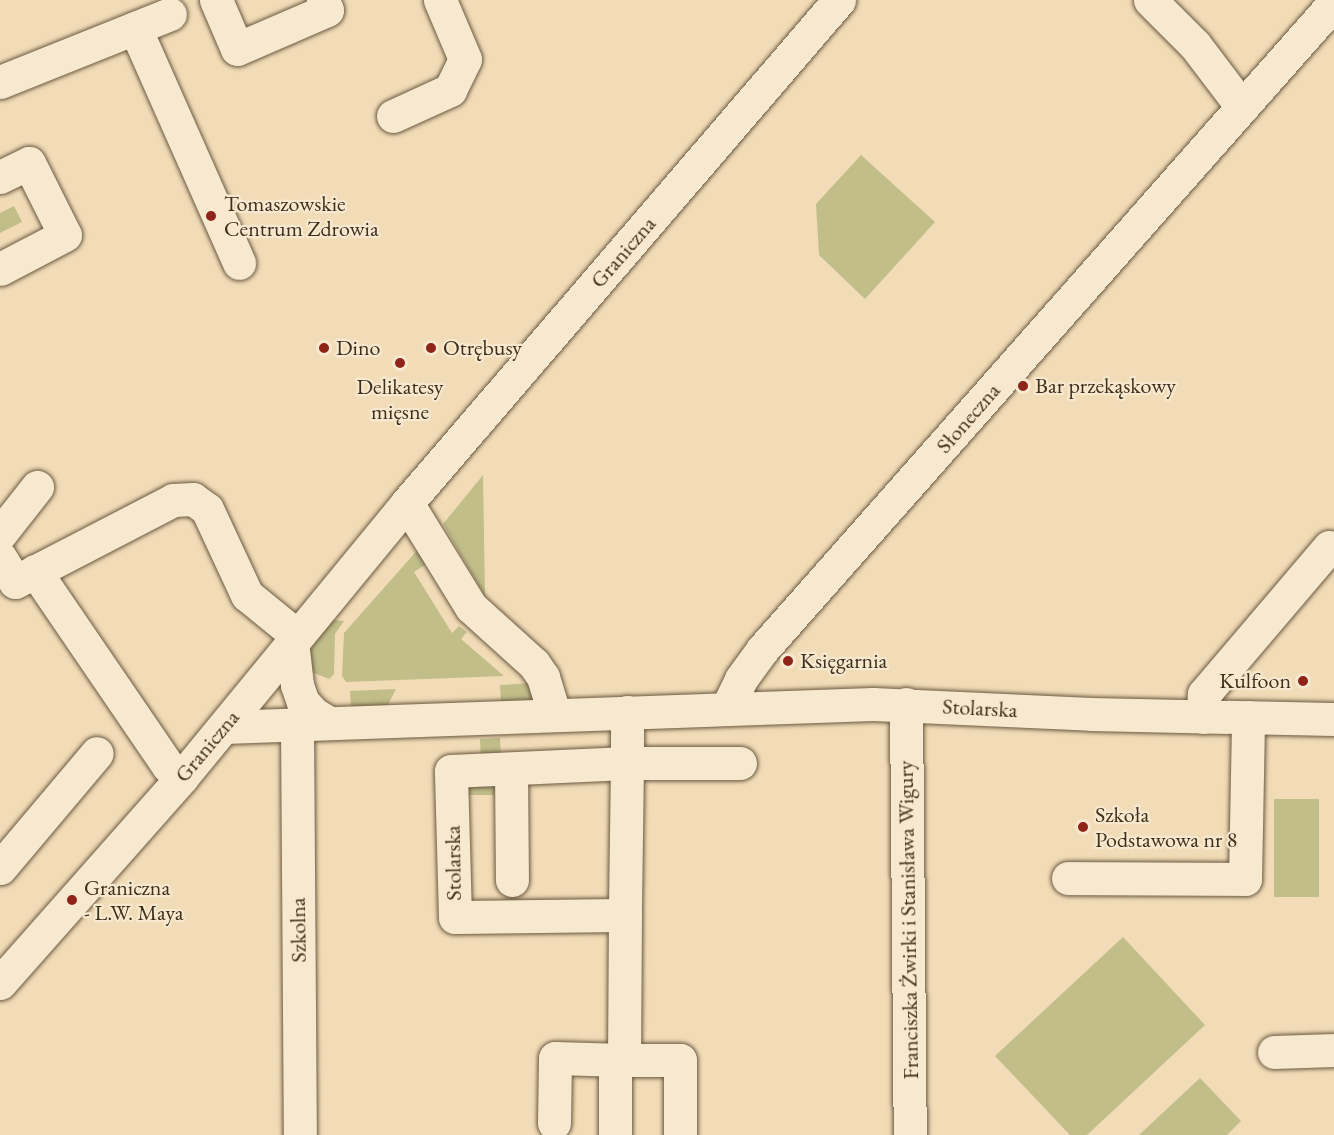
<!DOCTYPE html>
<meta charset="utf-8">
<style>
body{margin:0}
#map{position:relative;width:1334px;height:1135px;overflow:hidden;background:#f2dcb7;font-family:"EB Garamond",serif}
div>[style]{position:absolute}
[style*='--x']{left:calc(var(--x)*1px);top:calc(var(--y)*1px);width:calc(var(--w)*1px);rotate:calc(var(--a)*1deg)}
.green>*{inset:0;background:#c1be8a;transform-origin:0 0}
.roads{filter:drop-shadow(0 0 2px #6b5a42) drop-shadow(0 0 2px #6b5a42)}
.minor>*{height:33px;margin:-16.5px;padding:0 16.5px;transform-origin:16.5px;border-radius:16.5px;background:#f7e8d0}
.dots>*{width:16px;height:16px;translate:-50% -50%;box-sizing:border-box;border:3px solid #f7e8d0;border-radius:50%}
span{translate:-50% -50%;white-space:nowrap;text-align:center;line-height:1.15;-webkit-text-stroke:4.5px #f7e8d0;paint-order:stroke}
.poi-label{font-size:22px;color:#3e2e1b}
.left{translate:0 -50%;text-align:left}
.right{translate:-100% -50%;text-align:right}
.street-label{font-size:22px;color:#3e2e1b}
</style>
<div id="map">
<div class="green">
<div style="clip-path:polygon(861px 155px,935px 222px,865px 299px,819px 255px,816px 204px)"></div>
<div style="clip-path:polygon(14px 206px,22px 222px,0 233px,0 213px)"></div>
<div style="clip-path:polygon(483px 475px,485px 596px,443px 524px)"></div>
<div style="clip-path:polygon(421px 546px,431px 561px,414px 572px,452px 633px,459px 626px,467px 632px,461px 639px,504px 676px,346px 682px,342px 676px,344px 633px)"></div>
<div style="clip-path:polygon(325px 619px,344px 621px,335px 634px,334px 674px,329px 679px,309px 671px,308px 648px)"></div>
<div style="clip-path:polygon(532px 683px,537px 700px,501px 703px,500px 685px)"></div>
<div style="clip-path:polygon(396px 689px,386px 709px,351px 710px,350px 691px)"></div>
<div style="clip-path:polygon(500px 738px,501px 759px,481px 765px,480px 739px)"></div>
<div style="clip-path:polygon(493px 782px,501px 795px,462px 795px,469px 783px)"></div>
<div style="left:1274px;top:799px;width:45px;height:98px"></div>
<div style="clip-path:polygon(1123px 937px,1205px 1025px,1087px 1135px,1070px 1135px,995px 1056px)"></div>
<div style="clip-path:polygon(1200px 1078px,1241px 1121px,1227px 1135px,1139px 1135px)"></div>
</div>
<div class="roads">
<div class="minor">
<div style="--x:216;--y:0;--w:53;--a:66.8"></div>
<div style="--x:237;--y:49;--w:98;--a:-23.4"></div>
<div style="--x:327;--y:10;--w:11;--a:-112"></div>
<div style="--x:1150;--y:0;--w:64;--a:45"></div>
<div style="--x:1195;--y:45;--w:78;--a:52.8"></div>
<div style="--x:135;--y:28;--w:257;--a:66.1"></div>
<div style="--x:0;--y:82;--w:183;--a:-21.8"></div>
<div style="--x:393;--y:116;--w:63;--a:-24.5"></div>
<div style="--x:450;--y:90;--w:34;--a:-64"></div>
<div style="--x:465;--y:59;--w:64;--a:-113"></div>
<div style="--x:0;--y:177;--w:32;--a:-26"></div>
<div style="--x:29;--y:163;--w:80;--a:63.4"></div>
<div style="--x:65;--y:235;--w:73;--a:152.4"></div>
<div style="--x:407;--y:503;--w:122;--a:58.4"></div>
<div style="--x:471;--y:607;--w:85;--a:42.1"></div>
<div style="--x:534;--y:664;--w:16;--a:55"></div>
<div style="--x:543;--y:677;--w:38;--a:73"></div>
<div style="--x:0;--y:534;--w:60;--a:-51.8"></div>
<div style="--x:0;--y:557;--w:29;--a:59"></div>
<div style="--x:15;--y:582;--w:178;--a:-27.4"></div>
<div style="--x:173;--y:500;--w:20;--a:-3"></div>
<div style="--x:193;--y:499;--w:17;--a:36"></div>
<div style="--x:207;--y:509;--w:95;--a:65.1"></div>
<div style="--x:247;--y:595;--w:63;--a:39.2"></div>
<div style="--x:35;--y:571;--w:236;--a:55.7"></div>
<div style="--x:168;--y:766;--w:18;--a:38"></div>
<div style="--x:292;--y:641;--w:44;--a:83.5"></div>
<div style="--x:297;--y:685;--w:18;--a:71"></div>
<div style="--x:303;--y:702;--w:16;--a:47"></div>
<div style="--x:314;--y:714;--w:17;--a:31"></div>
<div style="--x:906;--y:704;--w:431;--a:89.5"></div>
<div style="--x:727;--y:708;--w:32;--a:-64"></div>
<div style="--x:741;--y:679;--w:36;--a:-54"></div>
<div style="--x:762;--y:650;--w:864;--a:-48.52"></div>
<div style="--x:627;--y:712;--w:51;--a:90"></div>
<div style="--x:627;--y:763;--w:152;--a:90.8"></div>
<div style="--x:625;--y:915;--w:170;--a:179.3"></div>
<div style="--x:455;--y:917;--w:146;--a:-91.6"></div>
<div style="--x:451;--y:771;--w:176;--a:-2.6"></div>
<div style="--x:627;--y:763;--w:113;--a:0"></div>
<div style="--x:1203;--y:717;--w:23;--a:-88"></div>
<div style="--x:1204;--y:694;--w:193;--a:-49.6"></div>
<div style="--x:297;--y:724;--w:411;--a:89.6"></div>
<div style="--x:224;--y:727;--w:649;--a:-2.03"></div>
<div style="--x:873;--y:704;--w:218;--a:2.6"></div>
<div style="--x:1091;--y:714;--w:243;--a:1.2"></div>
<div style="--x:511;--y:769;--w:111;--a:89.5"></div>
<div style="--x:0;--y:868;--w:150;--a:-49.9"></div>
<div style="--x:1068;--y:878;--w:177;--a:0.3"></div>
<div style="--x:1245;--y:879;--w:162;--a:-88.9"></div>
<div style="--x:0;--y:983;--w:275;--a:-48.5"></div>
<div style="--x:182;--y:777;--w:355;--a:-50.6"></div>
<div style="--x:407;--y:503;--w:663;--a:-49.34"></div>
<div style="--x:1274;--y:1052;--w:60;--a:-1.9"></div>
<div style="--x:624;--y:1060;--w:56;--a:0"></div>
<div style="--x:680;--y:1060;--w:75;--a:90"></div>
<div style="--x:554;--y:1123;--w:65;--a:-89.1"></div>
<div style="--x:555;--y:1058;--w:69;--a:1.7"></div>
<div style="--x:624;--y:1060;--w:145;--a:-89.6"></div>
<div style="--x:615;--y:1135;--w:75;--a:-90"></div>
</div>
</div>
<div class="dots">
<div style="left:211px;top:216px;background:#8f2418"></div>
<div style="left:324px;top:348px;background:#8f2418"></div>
<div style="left:431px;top:348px;background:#8f2418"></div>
<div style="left:400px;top:363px;background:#8f2418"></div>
<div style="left:1023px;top:386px;background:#8f2418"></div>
<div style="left:788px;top:661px;background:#8f2418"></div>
<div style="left:1303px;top:681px;background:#8f2418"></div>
<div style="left:1083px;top:827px;background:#8f2418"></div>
<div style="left:72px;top:900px;background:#8f2418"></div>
</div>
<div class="poi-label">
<span class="left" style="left:224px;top:216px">Tomaszowskie<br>Centrum Zdrowia</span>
<span class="left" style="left:336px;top:348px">Dino</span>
<span class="left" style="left:443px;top:348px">Otrębusy</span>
<span style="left:400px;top:399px">Delikatesy<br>mięsne</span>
<span class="left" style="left:1035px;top:386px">Bar przekąskowy</span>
<span class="left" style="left:800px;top:661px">Księgarnia</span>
<span class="right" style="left:1291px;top:681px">Kulfoon</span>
<span class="left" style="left:1095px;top:827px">Szkoła<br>Podstawowa nr 8</span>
<span class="left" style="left:84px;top:900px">Graniczna<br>- L.W. Maya</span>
</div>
<div class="street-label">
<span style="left:623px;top:252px;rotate:-49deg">Graniczna</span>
<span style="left:968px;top:418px;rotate:-49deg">Słoneczna</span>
<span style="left:980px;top:708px;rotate:3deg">Stolarska</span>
<span style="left:207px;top:746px;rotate:-50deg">Graniczna</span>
<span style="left:453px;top:863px;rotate:-91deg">Stolarska</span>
<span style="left:908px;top:920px;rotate:-91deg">Franciszka Żwirki i Stanisława Wigury</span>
<span style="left:298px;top:930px;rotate:-91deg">Szkolna</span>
</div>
</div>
